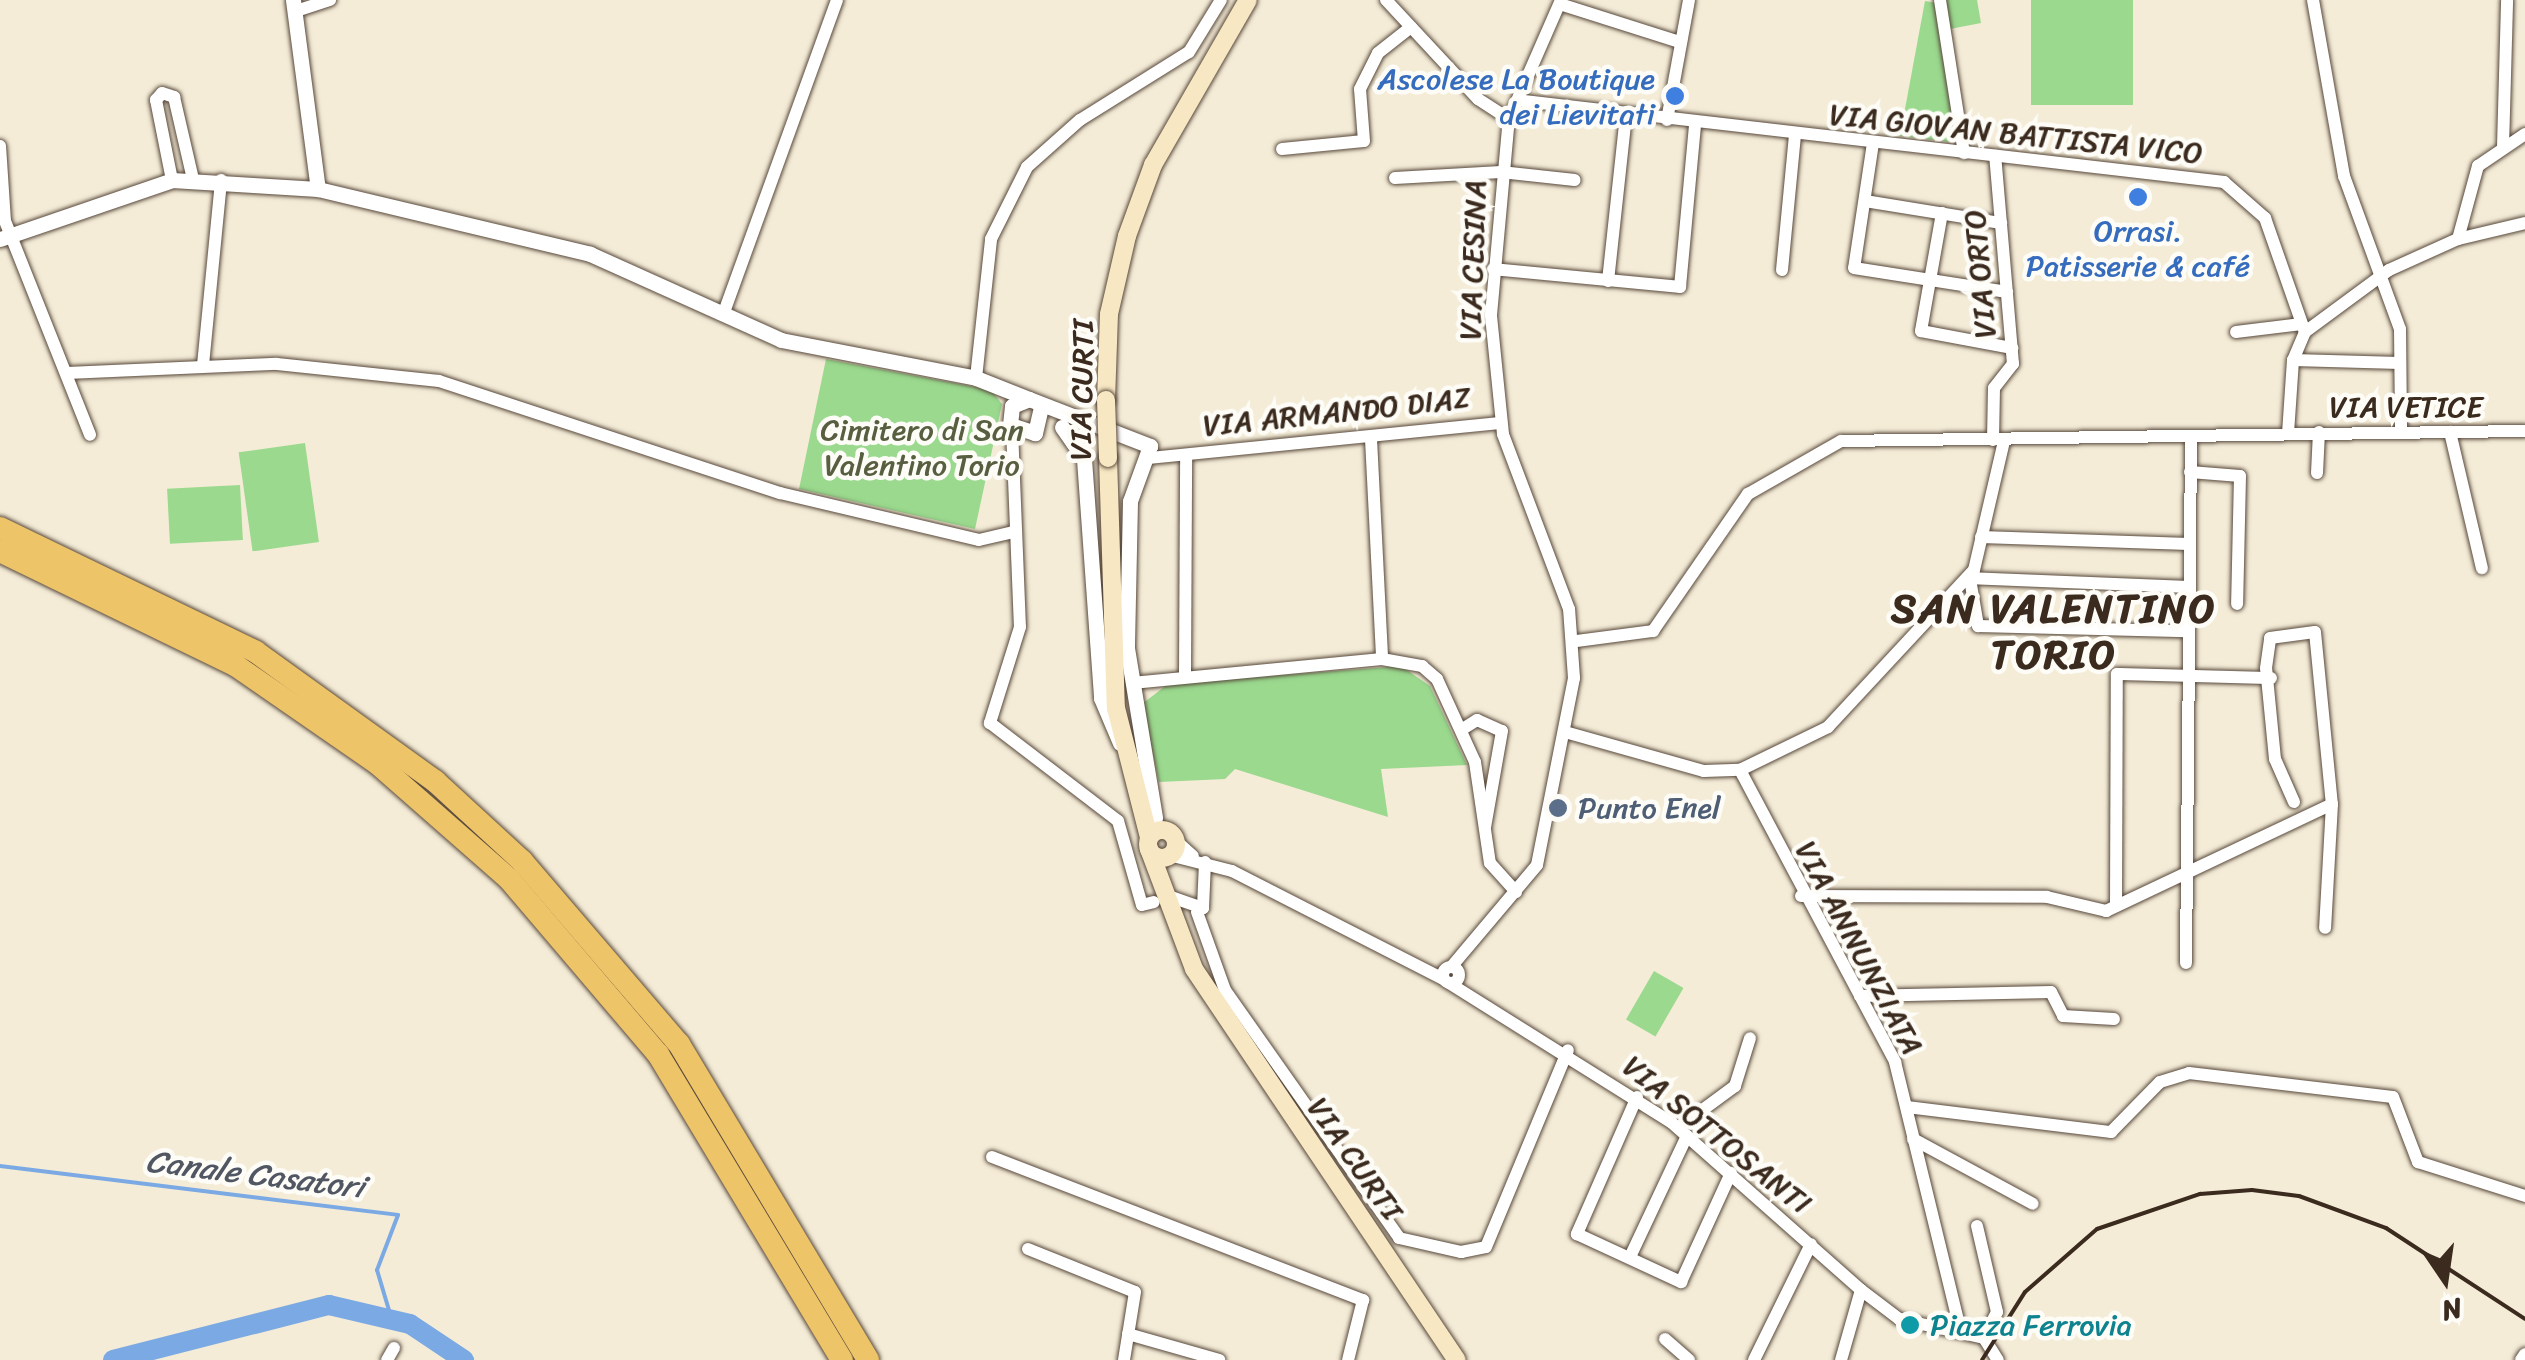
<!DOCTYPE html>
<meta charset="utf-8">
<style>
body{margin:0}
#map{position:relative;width:2525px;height:1360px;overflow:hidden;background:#f4ecd7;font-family:Sriracha,sans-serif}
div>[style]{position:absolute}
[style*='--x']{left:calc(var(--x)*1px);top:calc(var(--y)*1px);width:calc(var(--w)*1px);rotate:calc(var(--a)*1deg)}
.green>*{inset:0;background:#9ad98e;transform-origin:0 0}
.stream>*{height:4px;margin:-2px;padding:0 2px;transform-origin:2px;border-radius:2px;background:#7aa9e4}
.river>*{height:20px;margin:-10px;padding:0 10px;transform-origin:10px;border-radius:10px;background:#7aa9e4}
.roads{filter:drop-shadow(0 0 2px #57473a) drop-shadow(0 0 2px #57473a)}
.minor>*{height:12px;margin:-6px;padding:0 6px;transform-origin:6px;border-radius:6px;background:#fff}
.minor>.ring{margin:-6px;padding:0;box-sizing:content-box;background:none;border:12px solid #fff;border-radius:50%}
.tertiary>*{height:15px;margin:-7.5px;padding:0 7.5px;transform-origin:7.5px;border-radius:7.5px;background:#fff}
.secondary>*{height:18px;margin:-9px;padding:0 9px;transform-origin:9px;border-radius:9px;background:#f8e7c3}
.secondary>.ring{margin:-9px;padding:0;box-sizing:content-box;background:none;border:18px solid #f8e7c3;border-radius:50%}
.motorway>*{height:22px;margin:-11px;padding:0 11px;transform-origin:11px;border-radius:11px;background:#eec469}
.rail>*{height:4px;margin:-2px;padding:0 2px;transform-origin:2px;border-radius:2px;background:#3b2a1e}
.bridges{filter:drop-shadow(0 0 2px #57473a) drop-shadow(0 0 2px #57473a)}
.secondary-bridge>*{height:18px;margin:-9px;padding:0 9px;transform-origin:9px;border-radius:9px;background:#f8e7c3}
.dots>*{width:28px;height:28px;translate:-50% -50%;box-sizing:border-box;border:5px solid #fdfcf7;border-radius:50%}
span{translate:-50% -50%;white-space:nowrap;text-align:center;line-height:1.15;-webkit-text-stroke:9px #fdfcf7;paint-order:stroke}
.shop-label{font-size:30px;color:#366cbe}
.right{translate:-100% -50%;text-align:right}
.street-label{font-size:30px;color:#3b2a1e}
.park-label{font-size:30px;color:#585f40}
.service-label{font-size:30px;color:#4e5e75}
.left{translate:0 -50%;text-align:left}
.culture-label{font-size:30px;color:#0d838f}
.water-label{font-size:32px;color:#515663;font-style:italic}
.district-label{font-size:40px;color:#3b2a1e;font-weight:700;letter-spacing:2.5px}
.north{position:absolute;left:2395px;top:1230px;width:100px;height:100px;-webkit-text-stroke:8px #fdfcf7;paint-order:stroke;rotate:167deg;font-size:28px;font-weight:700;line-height:40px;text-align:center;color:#3b2a1e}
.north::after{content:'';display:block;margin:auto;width:35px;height:45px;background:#3b2a1e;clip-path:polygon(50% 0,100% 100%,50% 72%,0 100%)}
</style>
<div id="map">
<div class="green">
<div style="clip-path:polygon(1944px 0,1977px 0,1981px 23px,1950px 29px)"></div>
<div style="left:2031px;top:0;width:102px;height:105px"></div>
<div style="clip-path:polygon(1925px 1px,1937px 3px,1956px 111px,1950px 142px,1900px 136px)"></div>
<div style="clip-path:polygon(826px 359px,991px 390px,1002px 404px,975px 529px,799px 489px)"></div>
<div style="left:305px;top:443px;width:100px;height:67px;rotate:82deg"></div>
<div style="left:240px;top:485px;width:55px;height:73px;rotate:87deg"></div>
<div style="clip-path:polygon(1401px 666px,1430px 686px,1467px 765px,1381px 769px,1388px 817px,1235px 769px,1225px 779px,1159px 782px,1142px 704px,1168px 684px)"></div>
<div style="left:1654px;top:971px;width:34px;height:56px;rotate:30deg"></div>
</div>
<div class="stream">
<div style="--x:0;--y:1166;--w:401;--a:7"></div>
<div style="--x:398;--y:1215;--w:59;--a:110.9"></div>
<div style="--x:377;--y:1270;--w:49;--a:73.4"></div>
</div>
<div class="river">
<div style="--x:113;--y:1360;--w:223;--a:-14.3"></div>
<div style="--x:329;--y:1305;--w:83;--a:13.2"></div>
<div style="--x:410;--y:1324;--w:65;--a:33.7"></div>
</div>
<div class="roads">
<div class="minor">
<div style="--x:1386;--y:0;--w:135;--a:47.1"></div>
<div style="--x:1478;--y:99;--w:37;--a:33"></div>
<div style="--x:1940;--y:0;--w:155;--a:81.1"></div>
<div style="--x:2313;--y:0;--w:179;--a:80"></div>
<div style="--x:2344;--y:176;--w:163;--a:69.9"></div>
<div style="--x:2400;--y:329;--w:102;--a:89.4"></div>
<div style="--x:1560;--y:4;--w:126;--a:17.6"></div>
<div style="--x:296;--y:11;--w:36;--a:-18"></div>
<div style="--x:1524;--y:101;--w:705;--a:6.6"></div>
<div style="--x:2224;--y:182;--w:55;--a:41.3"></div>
<div style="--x:2265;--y:218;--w:121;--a:70.7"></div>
<div style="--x:2305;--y:332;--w:30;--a:113"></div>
<div style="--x:2293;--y:360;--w:73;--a:93.9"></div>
<div style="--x:1667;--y:120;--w:122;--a:-79.6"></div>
<div style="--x:1873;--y:143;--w:126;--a:98.6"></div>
<div style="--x:1854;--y:268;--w:155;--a:8.9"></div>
<div style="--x:0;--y:146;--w:75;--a:86.2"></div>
<div style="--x:5;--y:221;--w:230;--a:68.3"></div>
<div style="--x:2503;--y:147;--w:147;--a:-88.4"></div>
<div style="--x:1282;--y:149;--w:82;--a:-5.6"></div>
<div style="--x:1364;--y:141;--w:52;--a:-94.4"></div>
<div style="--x:1360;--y:89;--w:40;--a:-63.4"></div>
<div style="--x:1378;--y:53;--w:42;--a:-38.2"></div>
<div style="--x:1395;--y:178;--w:106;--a:-3.2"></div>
<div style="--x:1501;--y:172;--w:74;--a:6.2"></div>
<div style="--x:172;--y:180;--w:82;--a:-101.3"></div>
<div style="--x:156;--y:100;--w:9;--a:-49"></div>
<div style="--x:162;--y:93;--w:13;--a:18"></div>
<div style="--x:174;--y:97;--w:84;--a:77"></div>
<div style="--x:1865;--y:201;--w:138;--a:9.2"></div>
<div style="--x:1942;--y:213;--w:120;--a:100.1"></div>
<div style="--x:1921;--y:331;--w:93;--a:10.6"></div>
<div style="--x:2458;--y:239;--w:69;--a:-13.4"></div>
<div style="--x:1493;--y:269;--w:188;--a:5.5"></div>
<div style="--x:1680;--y:287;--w:164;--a:-84.7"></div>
<div style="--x:1782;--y:270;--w:136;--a:-84.5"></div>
<div style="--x:1608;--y:281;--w:167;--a:-83.8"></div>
<div style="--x:723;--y:315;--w:335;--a:-70.1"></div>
<div style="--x:2236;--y:332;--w:66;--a:-6.9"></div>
<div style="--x:2305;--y:332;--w:104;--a:-36.4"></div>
<div style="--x:2389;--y:270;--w:76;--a:-24.2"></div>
<div style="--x:2458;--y:239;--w:76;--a:-74.7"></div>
<div style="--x:2478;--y:166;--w:57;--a:-34.2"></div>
<div style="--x:2293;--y:360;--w:107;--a:1.6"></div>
<div style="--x:203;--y:365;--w:186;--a:-84.4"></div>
<div style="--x:67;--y:373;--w:210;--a:-2.5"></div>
<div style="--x:277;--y:364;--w:163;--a:6"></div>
<div style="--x:439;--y:381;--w:359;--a:18.2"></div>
<div style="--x:780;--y:493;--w:204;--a:13.3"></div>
<div style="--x:979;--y:540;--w:37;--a:-13"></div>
<div style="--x:976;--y:378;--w:140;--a:-83.8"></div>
<div style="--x:991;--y:239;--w:80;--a:-63.4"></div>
<div style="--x:1027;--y:167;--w:71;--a:-41.6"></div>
<div style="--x:1080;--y:120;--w:128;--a:-32"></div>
<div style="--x:1189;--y:52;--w:61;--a:-58.4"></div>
<div style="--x:1012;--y:429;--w:198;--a:87.7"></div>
<div style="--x:1020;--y:627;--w:101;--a:107.4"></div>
<div style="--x:990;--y:723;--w:161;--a:37.4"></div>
<div style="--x:1118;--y:821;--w:87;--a:74.1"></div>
<div style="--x:1142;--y:905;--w:12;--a:-14"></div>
<div style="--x:2450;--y:432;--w:140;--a:76.8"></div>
<div style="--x:1371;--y:439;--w:220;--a:87.1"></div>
<div style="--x:1993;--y:440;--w:52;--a:-88.9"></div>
<div style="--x:1994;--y:388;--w:31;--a:-52"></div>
<div style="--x:2013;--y:364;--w:209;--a:-94.9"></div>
<div style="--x:1149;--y:458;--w:354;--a:-5.7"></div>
<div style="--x:2190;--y:472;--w:50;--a:4.6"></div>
<div style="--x:2240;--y:476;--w:128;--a:91.3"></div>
<div style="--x:2317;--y:473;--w:41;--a:-87.2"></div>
<div style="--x:1981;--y:537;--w:208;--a:1.9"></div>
<div style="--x:1967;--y:578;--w:222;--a:2.3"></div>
<div style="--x:1970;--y:579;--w:48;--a:80.3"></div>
<div style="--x:1978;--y:626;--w:210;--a:1.4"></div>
<div style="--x:1577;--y:641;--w:77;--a:-7.5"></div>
<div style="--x:1653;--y:631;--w:167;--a:-55.3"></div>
<div style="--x:1748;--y:494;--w:107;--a:-29.7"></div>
<div style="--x:1841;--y:441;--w:684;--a:-0.84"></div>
<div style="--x:1185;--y:674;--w:219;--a:-89.7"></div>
<div style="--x:1132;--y:683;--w:251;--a:-5.5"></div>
<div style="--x:1382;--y:659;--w:41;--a:9.9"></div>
<div style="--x:1422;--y:666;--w:20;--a:41"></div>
<div style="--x:1437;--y:679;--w:91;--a:65.4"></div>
<div style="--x:1475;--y:762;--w:102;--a:81.6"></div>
<div style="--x:1490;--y:863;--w:39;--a:48"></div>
<div style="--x:1461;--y:730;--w:19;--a:-32"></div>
<div style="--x:1477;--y:720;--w:27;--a:24"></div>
<div style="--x:1502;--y:731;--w:97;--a:100"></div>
<div style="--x:1565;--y:732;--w:144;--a:15.7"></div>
<div style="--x:1704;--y:771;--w:36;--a:-2"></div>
<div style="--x:1740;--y:770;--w:98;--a:-26"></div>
<div style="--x:1828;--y:727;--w:214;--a:-47.1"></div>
<div style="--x:1974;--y:570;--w:132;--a:-76.9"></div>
<div style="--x:1740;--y:770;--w:331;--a:62"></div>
<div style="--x:1895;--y:1062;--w:275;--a:76.3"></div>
<div style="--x:2294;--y:802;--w:47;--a:-113.8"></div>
<div style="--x:2275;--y:759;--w:91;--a:-95.6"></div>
<div style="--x:2266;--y:668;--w:30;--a:-82"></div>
<div style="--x:2270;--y:638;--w:45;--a:-7.6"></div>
<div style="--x:2315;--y:632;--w:173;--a:84.4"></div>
<div style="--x:1175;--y:840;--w:24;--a:42"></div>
<div style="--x:1169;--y:855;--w:65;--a:14.3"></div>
<div style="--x:1232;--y:871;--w:237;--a:27.1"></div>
<div style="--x:1801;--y:896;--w:246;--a:0.2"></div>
<div style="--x:2047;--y:897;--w:61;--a:13.3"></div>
<div style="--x:2106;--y:911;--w:250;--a:-25.3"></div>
<div style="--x:2332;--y:804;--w:124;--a:93.2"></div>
<div style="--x:1171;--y:897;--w:34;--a:19"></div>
<div style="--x:1203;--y:908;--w:46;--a:-87.5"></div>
<div style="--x:2116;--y:906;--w:232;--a:-89.8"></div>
<div style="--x:2117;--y:674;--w:154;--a:1.5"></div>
<div style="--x:1197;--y:912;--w:83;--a:70.3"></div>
<div style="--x:1225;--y:990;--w:303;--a:54.9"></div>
<div style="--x:1399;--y:1238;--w:64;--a:12.7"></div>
<div style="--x:1461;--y:1252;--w:25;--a:-11"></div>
<div style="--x:1486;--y:1247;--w:213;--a:-67.4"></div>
<div style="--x:2186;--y:963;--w:524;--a:-89.45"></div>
<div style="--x:1452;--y:966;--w:132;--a:-49.9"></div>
<div style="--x:1537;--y:865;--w:191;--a:-78.8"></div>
<div style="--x:1574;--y:678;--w:69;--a:-94.1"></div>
<div style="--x:1569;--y:609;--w:187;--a:-110.7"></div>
<div style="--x:1503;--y:434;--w:120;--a:-95.8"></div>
<div style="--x:1491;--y:315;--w:197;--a:-84.8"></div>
<div style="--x:1509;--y:119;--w:130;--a:-66.4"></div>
<div class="ring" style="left:1443px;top:967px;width:4px;height:4px"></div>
<div style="--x:1449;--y:983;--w:262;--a:32.1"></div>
<div style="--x:1671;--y:1122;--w:254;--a:41.5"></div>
<div style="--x:1861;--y:1290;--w:73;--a:105.9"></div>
<div style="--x:1860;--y:996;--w:191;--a:-1.2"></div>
<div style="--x:2051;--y:992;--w:27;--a:63"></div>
<div style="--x:2063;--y:1016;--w:51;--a:3.4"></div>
<div style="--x:1637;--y:1097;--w:150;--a:113.7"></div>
<div style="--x:1577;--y:1234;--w:115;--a:24.8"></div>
<div style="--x:1681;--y:1282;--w:120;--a:-65.4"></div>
<div style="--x:1907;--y:1107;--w:206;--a:7"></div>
<div style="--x:2111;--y:1132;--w:70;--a:-45.6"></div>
<div style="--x:2160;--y:1082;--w:30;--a:-17"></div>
<div style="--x:2189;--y:1073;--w:205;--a:6.7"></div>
<div style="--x:2393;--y:1097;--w:70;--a:69"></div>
<div style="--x:2418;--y:1162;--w:112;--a:17.6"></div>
<div style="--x:1678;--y:1128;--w:71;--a:-36.4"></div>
<div style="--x:1735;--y:1086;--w:50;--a:-72.6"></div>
<div style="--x:1913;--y:1139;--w:136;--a:28.4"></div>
<div style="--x:992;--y:1157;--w:398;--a:21.1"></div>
<div style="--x:1363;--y:1300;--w:62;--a:104"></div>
<div style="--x:1977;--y:1226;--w:88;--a:76.9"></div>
<div style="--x:1997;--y:1312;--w:29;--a:117"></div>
<div style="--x:1028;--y:1249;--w:115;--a:21.9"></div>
<div style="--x:1135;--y:1292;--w:69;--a:99.2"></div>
<div style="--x:1630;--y:1257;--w:134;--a:-64.8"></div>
<div style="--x:1861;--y:1290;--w:48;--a:37.3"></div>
<div style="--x:1899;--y:1319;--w:87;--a:12.6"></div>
<div style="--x:1984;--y:1338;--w:26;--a:58"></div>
<div style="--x:1128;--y:1334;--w:95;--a:15.9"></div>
<div style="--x:1665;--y:1339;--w:32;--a:41"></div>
<div style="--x:387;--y:1360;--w:14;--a:-60"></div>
<div style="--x:1754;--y:1360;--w:129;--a:-63.8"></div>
<div style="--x:2521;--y:1360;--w:7;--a:-56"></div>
</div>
<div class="tertiary">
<div style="--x:293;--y:0;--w:191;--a:82.5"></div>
<div style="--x:0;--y:239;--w:182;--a:-18.9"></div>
<div style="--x:172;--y:180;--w:146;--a:3.5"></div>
<div style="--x:318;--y:189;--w:280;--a:13.4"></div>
<div style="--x:590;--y:254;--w:209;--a:24.2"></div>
<div style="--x:781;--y:340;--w:199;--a:11"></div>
<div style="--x:976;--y:378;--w:57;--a:21.6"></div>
<div style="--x:1041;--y:407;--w:27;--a:103"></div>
<div style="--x:1035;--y:433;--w:26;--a:-162"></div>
<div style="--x:1010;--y:425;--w:19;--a:-84"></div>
<div style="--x:1012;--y:406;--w:18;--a:-22"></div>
<div style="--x:1029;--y:399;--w:130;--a:21.2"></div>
<div style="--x:1150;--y:446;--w:59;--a:110"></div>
<div style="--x:1130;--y:501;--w:147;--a:91.2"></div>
<div style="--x:1127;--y:648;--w:172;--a:80.6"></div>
<div style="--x:1062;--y:427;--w:39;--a:55"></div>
<div style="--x:1084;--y:459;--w:240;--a:85.9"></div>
<div style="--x:1101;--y:698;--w:49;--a:67.1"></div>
</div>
<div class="secondary">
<div style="--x:1106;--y:400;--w:86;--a:-88"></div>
<div style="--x:1109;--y:314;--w:80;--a:-77"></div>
<div style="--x:1127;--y:236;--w:76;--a:-69.9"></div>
<div style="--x:1153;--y:165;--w:190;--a:-60.1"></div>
<div style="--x:1108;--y:458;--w:250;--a:88.2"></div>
<div style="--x:1116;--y:708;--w:133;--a:75.7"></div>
<div class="ring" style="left:1148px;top:830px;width:10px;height:10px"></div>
<div style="--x:1149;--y:849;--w:128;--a:69.4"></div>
<div style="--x:1194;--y:969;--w:471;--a:56.1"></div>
</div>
<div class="motorway">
<div style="--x:0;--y:528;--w:284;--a:25.8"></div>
<div style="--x:256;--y:652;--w:221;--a:35.8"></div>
<div style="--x:435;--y:781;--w:118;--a:42.6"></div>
<div style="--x:522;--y:861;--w:241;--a:49.4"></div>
<div style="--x:679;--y:1044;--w:368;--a:59.1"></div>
<div style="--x:0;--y:551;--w:261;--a:25.9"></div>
<div style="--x:235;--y:665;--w:174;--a:34.7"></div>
<div style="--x:378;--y:764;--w:174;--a:41.3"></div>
<div style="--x:509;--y:879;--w:230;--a:49.6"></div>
<div style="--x:658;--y:1054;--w:357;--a:59"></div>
</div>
</div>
<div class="rail">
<div style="--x:1982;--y:1360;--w:80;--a:-57.7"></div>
<div style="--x:2025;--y:1292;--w:96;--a:-41.2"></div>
<div style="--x:2097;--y:1229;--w:109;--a:-18.8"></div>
<div style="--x:2200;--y:1194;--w:52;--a:-4.4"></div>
<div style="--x:2252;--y:1190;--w:47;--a:7.3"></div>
<div style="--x:2299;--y:1196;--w:93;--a:20.2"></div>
<div style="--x:2386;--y:1228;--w:166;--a:33.2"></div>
</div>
<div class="bridges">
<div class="secondary-bridge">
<div style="--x:1106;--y:400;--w:58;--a:88"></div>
</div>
</div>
<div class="dots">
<div style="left:1675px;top:96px;background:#3f7fe0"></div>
<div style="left:2138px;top:197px;background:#3f7fe0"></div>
<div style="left:1558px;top:808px;background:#5c6f8a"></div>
<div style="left:1910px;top:1325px;background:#0f9aa8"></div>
</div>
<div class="shop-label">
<span class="right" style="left:1655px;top:96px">Ascolese La Boutique<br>dei Lievitati</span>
<span style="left:2138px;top:248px">Orrasi.<br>Patisserie &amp; café</span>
</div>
<div class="street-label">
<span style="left:2016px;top:134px;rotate:6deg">VIA GIOVAN BATTISTA VICO</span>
<span style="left:1473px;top:260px;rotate:-88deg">VIA CESINA</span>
<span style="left:1980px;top:274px;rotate:-95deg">VIA ORTO</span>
<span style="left:1082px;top:390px;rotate:-89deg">VIA CURTI</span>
<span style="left:2406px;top:407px">VIA VETICE</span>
<span style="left:1337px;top:412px;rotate:-6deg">VIA ARMANDO DIAZ</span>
<span style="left:1859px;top:948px;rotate:62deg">VIA ANNUNZIATA</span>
<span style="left:1717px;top:1135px;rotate:39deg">VIA SOTTOSANTI</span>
<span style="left:1355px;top:1159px;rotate:55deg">VIA CURTI</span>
</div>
<div class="park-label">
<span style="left:922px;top:447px">Cimitero di San<br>Valentino Torio</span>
</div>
<div class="service-label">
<span class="left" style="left:1578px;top:808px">Punto Enel</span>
</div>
<div class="culture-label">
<span class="left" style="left:1930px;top:1325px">Piazza Ferrovia</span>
</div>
<div class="water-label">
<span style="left:255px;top:1175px;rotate:7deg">Canale Casatori</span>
</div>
<div class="district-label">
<span style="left:2054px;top:632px">SAN VALENTINO<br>TORIO</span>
</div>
<div class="north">N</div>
</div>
